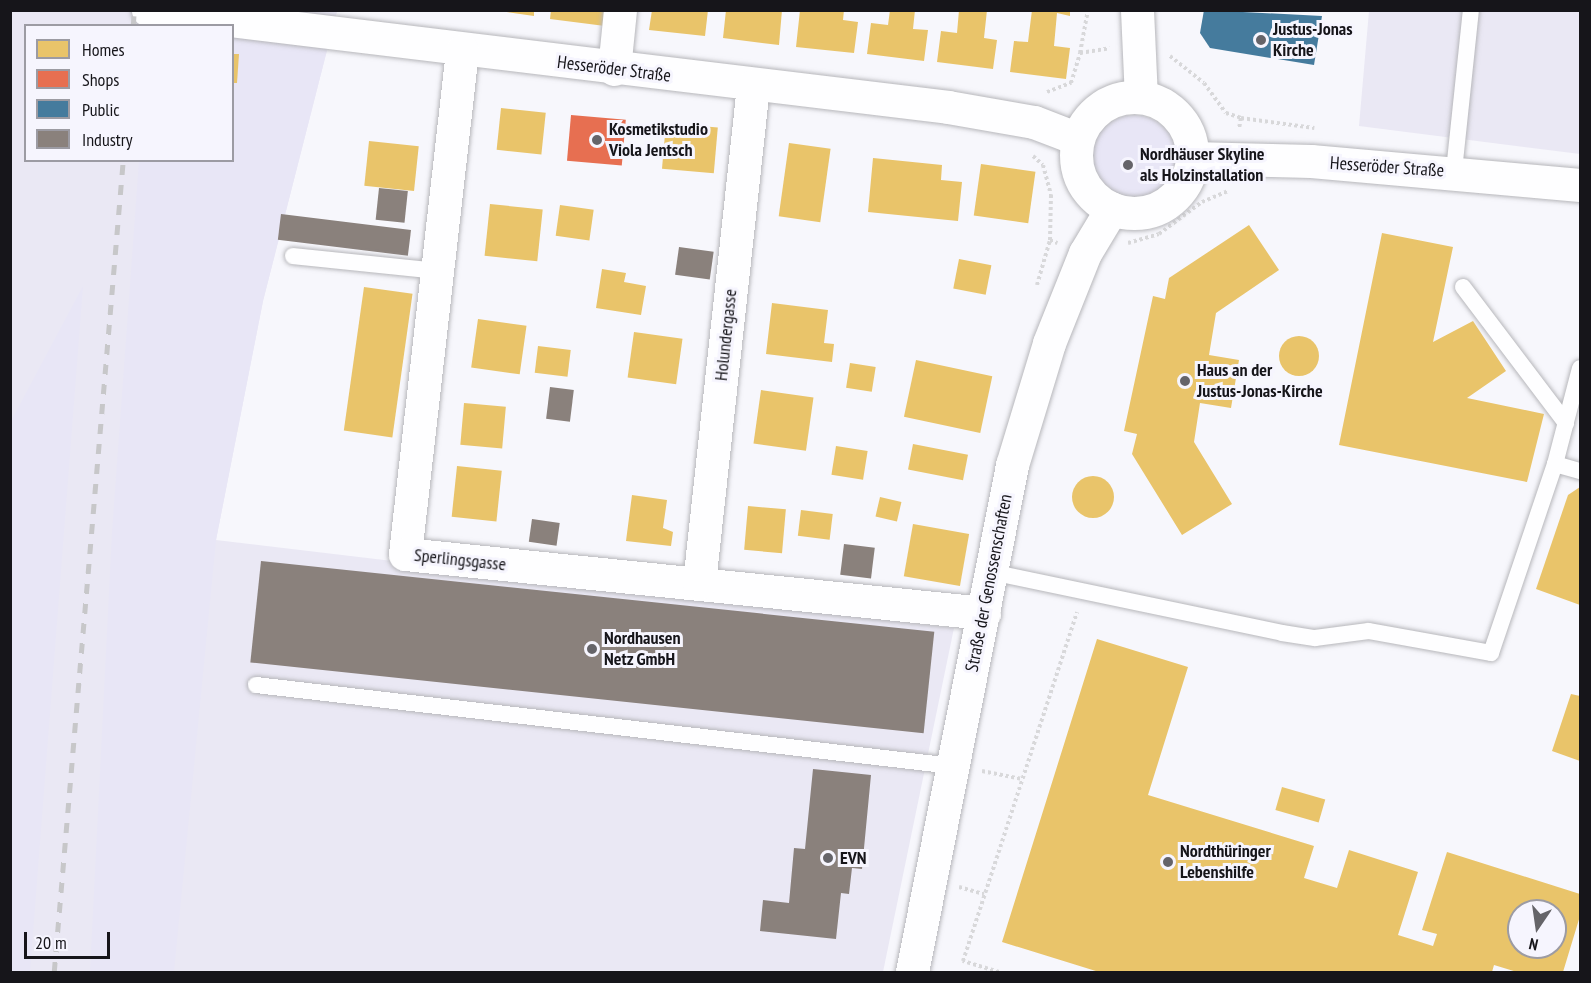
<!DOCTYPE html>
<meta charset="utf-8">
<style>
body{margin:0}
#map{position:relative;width:1591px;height:983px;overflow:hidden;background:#f7f7fc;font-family:"PT Sans Narrow",sans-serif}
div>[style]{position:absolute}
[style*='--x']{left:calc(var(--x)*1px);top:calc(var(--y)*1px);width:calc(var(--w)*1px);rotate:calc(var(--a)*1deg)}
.built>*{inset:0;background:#eae8f4}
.green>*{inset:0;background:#e8e6f6}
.round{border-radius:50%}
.homes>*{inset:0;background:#e9c46a;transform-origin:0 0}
.shops>*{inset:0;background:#e76f51;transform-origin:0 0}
.public>*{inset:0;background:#457b9d}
.industry>*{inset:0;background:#8a817c;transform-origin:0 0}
.path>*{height:4px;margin-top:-2px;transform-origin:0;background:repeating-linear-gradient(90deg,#d8d8da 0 3px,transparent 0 6px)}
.roads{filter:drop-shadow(0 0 2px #b7b7bb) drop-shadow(0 0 2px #b7b7bb)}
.lane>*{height:16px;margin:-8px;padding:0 8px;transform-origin:8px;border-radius:8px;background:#fefeff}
.street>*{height:33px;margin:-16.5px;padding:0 16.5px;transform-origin:16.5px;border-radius:16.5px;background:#fefeff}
.street>.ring{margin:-16.5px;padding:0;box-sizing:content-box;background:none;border:33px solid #fefeff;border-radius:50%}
.rail>*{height:4.5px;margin-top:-2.25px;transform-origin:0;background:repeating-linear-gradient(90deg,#c7c7c9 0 10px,transparent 0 20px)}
.dots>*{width:16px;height:16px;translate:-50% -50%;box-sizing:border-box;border:3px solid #f6f5fe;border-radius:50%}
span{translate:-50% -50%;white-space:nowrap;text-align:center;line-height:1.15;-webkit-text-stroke:6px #f6f5fe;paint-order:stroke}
.poi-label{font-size:18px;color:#16151a;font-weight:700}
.left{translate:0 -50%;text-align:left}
.street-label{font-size:18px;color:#16151a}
.frame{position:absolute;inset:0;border:12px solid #16151a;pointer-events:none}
.legend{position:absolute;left:24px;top:24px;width:210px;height:138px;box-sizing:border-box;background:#f6f5fe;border:2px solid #9c9ba3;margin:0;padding:8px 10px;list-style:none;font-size:18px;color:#16151a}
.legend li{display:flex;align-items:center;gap:12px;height:30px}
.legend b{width:30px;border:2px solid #9c9ba3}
.north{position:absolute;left:1507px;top:899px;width:60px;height:60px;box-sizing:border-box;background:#f6f5fe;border:2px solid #9c9ba3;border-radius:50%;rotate:193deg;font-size:16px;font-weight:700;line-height:24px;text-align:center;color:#16151a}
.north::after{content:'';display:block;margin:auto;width:21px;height:27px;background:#656469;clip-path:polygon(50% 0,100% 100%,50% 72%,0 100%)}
.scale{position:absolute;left:24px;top:932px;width:86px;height:27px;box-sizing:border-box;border:3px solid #16151a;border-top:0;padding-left:8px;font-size:18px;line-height:21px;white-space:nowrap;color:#16151a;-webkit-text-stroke:4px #f6f5fe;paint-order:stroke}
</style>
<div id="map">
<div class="built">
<div style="clip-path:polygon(evenodd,10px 11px,337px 11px,263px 301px,216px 540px,954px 628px,883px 972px,11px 972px,10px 11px,26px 26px,232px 26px,232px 160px,26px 160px,26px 26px)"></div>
<div style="clip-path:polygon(1369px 11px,1580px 11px,1580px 154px,1359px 126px)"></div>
</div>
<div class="green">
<div style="clip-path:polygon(150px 11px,337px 11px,263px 301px,216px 540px,174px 972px,90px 972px,112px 532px,139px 161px,232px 160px,232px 26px)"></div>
<div class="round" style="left:1091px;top:115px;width:86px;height:86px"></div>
<div style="clip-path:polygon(83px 286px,30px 972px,11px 972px,11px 421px)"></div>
</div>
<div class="homes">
<div style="clip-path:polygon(493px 10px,534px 10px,534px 16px)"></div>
<div style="clip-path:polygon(551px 10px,607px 10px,605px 26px,550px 19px)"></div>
<div style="clip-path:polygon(652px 10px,708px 10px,705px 36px,649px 30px)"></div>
<div style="clip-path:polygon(726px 10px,782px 10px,779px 45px,723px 38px)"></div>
<div style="clip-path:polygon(800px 10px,844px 10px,843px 20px,858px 22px,854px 53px,796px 47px)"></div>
<div style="clip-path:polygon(890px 10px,915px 10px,913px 29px,928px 30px,924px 61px,867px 54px,871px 23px,888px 25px)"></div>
<div style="clip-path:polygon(959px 10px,987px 10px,984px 38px,997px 40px,993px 69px,937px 62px,941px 31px,957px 33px)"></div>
<div style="clip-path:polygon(1032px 10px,1070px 10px,1070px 16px,1057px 13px,1054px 46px,1070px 48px,1066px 79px,1010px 72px,1014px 41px,1028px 42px)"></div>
<div style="clip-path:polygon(232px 54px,239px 54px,237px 83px,232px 83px)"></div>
<div style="left:501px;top:108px;width:45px;height:42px;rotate:6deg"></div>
<div style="left:666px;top:123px;width:52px;height:46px;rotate:5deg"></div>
<div style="left:369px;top:141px;width:50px;height:45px;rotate:6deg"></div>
<div style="left:789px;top:143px;width:42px;height:74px;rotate:8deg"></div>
<div style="clip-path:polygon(873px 158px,942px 165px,941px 180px,962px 182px,958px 221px,868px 212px)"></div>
<div style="left:981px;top:164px;width:55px;height:52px;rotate:8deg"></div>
<div style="left:490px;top:204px;width:53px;height:52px;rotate:6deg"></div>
<div style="left:560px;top:205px;width:34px;height:31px;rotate:8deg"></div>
<div style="clip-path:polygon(1249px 225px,1279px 270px,1216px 313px,1209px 355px,1239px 360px,1231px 408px,1200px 403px,1194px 442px,1232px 504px,1182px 535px,1132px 454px,1137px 434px,1124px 431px,1153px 296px,1165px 299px,1169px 278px)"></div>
<div style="clip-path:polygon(1382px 233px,1453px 247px,1433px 342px,1473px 321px,1506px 371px,1467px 398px,1544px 414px,1527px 482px,1339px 445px)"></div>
<div style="left:959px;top:259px;width:33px;height:30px;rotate:11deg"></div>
<div style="clip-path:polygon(602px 269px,626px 273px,624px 282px,646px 286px,641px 315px,596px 308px)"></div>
<div style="left:364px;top:287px;width:49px;height:145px;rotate:8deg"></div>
<div style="clip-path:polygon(772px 303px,828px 310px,824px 343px,834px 344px,832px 362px,766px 354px)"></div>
<div style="left:478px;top:319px;width:49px;height:49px;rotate:8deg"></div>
<div style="left:634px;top:332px;width:49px;height:46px;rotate:8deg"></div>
<div class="round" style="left:1279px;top:336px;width:40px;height:40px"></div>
<div style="left:538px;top:346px;width:33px;height:27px;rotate:7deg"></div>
<div style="left:916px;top:360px;width:78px;height:58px;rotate:12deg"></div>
<div style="left:850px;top:363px;width:26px;height:25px;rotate:9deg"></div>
<div style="left:761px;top:390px;width:53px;height:54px;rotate:8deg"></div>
<div style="left:464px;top:403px;width:42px;height:42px;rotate:5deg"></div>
<div style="left:913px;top:444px;width:56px;height:26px;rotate:11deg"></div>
<div style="left:836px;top:446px;width:32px;height:29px;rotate:9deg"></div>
<div style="left:457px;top:466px;width:45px;height:51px;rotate:6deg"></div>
<div class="round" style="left:1072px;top:476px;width:42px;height:42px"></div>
<div style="clip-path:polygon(1580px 487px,1580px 605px,1536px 589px,1568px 495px)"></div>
<div style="clip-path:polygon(632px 495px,667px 500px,663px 528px,673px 532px,671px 546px,626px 541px)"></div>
<div style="left:880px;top:497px;width:22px;height:20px;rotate:13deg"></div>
<div style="left:748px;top:506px;width:38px;height:44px;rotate:5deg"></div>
<div style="left:801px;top:510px;width:32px;height:26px;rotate:7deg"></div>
<div style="left:913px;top:524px;width:57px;height:53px;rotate:10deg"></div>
<div style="clip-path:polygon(evenodd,1097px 639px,1188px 667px,1148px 795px,1314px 846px,1304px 878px,1337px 888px,1349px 850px,1418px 872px,1398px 935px,1433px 946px,1437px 934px,1422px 930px,1447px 852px,1580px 894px,1580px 916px,1563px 972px,1517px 972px,1494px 965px,1492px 972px,1099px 972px,1002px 942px,1097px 639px,1519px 911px,1555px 911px,1555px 947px,1519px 947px,1519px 911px)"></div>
<div style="clip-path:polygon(1571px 694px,1580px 696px,1580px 761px,1552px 751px)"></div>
<div style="left:1282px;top:787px;width:45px;height:24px;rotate:16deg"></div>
</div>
<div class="shops">
<div style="left:571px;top:115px;width:55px;height:46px;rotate:5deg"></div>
</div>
<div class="public">
<div style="clip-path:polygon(1204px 10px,1322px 16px,1314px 65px,1210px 48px,1200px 33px)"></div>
</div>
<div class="industry">
<div style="left:379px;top:188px;width:29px;height:32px;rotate:6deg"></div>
<div style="left:281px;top:214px;width:131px;height:26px;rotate:7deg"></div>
<div style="left:679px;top:247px;width:35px;height:28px;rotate:8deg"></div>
<div style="left:550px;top:387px;width:24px;height:32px;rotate:7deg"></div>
<div style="left:532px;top:519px;width:28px;height:23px;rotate:8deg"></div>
<div style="left:844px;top:544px;width:31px;height:31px;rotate:7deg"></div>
<div style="left:261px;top:561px;width:677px;height:102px;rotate:6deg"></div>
<div style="clip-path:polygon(813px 769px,871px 775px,862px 869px,852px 868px,849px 894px,841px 893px,836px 939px,760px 931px,763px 900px,789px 903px,794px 848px,805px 849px)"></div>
</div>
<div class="path">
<div style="--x:1080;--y:53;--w:44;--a:-79.5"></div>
<div style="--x:1170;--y:56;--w:43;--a:38.5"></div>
<div style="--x:1204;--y:83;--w:37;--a:54"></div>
<div style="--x:1226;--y:113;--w:16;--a:18"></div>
<div style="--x:1241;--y:118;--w:10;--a:101"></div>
<div style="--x:1047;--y:92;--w:26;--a:-21"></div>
<div style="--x:1071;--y:83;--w:31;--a:-73"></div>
<div style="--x:1080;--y:53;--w:30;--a:-9"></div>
<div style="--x:1241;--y:118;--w:74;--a:7.8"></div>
<div style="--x:1033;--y:156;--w:13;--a:42"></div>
<div style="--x:1043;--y:165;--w:31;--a:75"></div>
<div style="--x:1051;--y:195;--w:45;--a:91.3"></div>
<div style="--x:1050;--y:240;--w:8;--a:23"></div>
<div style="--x:1128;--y:243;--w:32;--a:-16"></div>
<div style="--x:1159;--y:234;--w:54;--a:-36.7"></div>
<div style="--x:1202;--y:202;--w:28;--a:-23"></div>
<div style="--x:1037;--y:285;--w:47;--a:-73.9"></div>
<div style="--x:982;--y:771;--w:41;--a:11.3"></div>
<div style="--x:959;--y:887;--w:26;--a:16"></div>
<div style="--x:999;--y:972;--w:38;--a:-163"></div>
<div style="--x:963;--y:961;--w:367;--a:-71.9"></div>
</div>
<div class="roads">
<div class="lane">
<div style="--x:1454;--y:171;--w:162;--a:-84"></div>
<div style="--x:293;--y:256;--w:145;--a:5.9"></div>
<div style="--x:1463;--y:287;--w:171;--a:52.9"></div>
<div style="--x:1555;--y:464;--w:99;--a:-75.4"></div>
<div style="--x:991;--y:572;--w:297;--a:11.8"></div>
<div style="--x:1282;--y:633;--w:33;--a:9"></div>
<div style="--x:1315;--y:638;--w:54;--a:-7.4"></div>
<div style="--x:1369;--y:631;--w:124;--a:10.2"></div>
<div style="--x:1491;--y:653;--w:200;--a:-71.3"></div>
<div style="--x:1555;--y:464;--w:26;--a:16"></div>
<div style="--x:256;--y:685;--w:702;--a:6.63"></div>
</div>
<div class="street">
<div style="--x:148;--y:10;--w:806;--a:6.91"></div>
<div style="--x:948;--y:107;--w:87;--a:9.9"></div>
<div style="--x:1034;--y:122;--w:47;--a:21.1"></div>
<div style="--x:1137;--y:10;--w:87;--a:87.4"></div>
<div style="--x:462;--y:51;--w:506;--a:96.47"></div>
<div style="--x:405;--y:554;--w:582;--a:5.82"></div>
<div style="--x:614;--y:69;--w:59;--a:-84.2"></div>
<div class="ring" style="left:1076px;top:97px;width:83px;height:83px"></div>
<div style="--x:1192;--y:158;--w:119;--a:1.4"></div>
<div style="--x:1311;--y:161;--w:270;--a:5.1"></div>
<div style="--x:699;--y:583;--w:500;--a:-83.8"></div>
<div style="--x:912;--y:972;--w:517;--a:-78.84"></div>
<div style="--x:1012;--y:465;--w:127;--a:-73.1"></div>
<div style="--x:1049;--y:343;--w:97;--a:-68.2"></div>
<div style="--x:1085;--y:253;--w:52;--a:-59"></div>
</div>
</div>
<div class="rail">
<div style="--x:133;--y:26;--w:16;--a:-86"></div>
<div style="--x:54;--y:972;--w:815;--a:-85.14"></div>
</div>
<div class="dots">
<div style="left:1261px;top:40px;background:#656469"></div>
<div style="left:597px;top:140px;background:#656469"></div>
<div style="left:1128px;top:165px;background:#656469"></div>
<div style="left:1185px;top:381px;background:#656469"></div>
<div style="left:592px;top:649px;background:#656469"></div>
<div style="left:828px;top:858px;background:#656469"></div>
<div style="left:1168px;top:862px;background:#656469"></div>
</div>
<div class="poi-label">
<span class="left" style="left:1273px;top:40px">Justus-Jonas<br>Kirche</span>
<span class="left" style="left:609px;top:140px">Kosmetikstudio<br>Viola Jentsch</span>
<span class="left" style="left:1140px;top:165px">Nordhäuser Skyline<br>als Holzinstallation</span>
<span class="left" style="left:1197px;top:381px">Haus an der<br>Justus-Jonas-Kirche</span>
<span class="left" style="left:604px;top:649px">Nordhausen<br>Netz GmbH</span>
<span class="left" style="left:1180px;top:862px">Nordthüringer<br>Lebenshilfe</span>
<span class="left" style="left:840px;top:858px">EVN</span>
</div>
<div class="street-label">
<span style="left:614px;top:69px;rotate:7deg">Hesseröder Straße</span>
<span style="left:1387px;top:167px;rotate:4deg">Hesseröder Straße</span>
<span style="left:726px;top:335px;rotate:-84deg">Holundergasse</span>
<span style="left:460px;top:560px;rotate:6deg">Sperlingsgasse</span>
<span style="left:989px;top:583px;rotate:-79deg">Straße der Genossenschaften</span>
</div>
<div class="frame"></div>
<ul class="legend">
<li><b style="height:16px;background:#e9c46a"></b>Homes</li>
<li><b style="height:16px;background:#e76f51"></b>Shops</li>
<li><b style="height:16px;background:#457b9d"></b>Public</li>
<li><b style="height:16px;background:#8a817c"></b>Industry</li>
</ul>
<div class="north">N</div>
<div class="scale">20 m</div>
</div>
